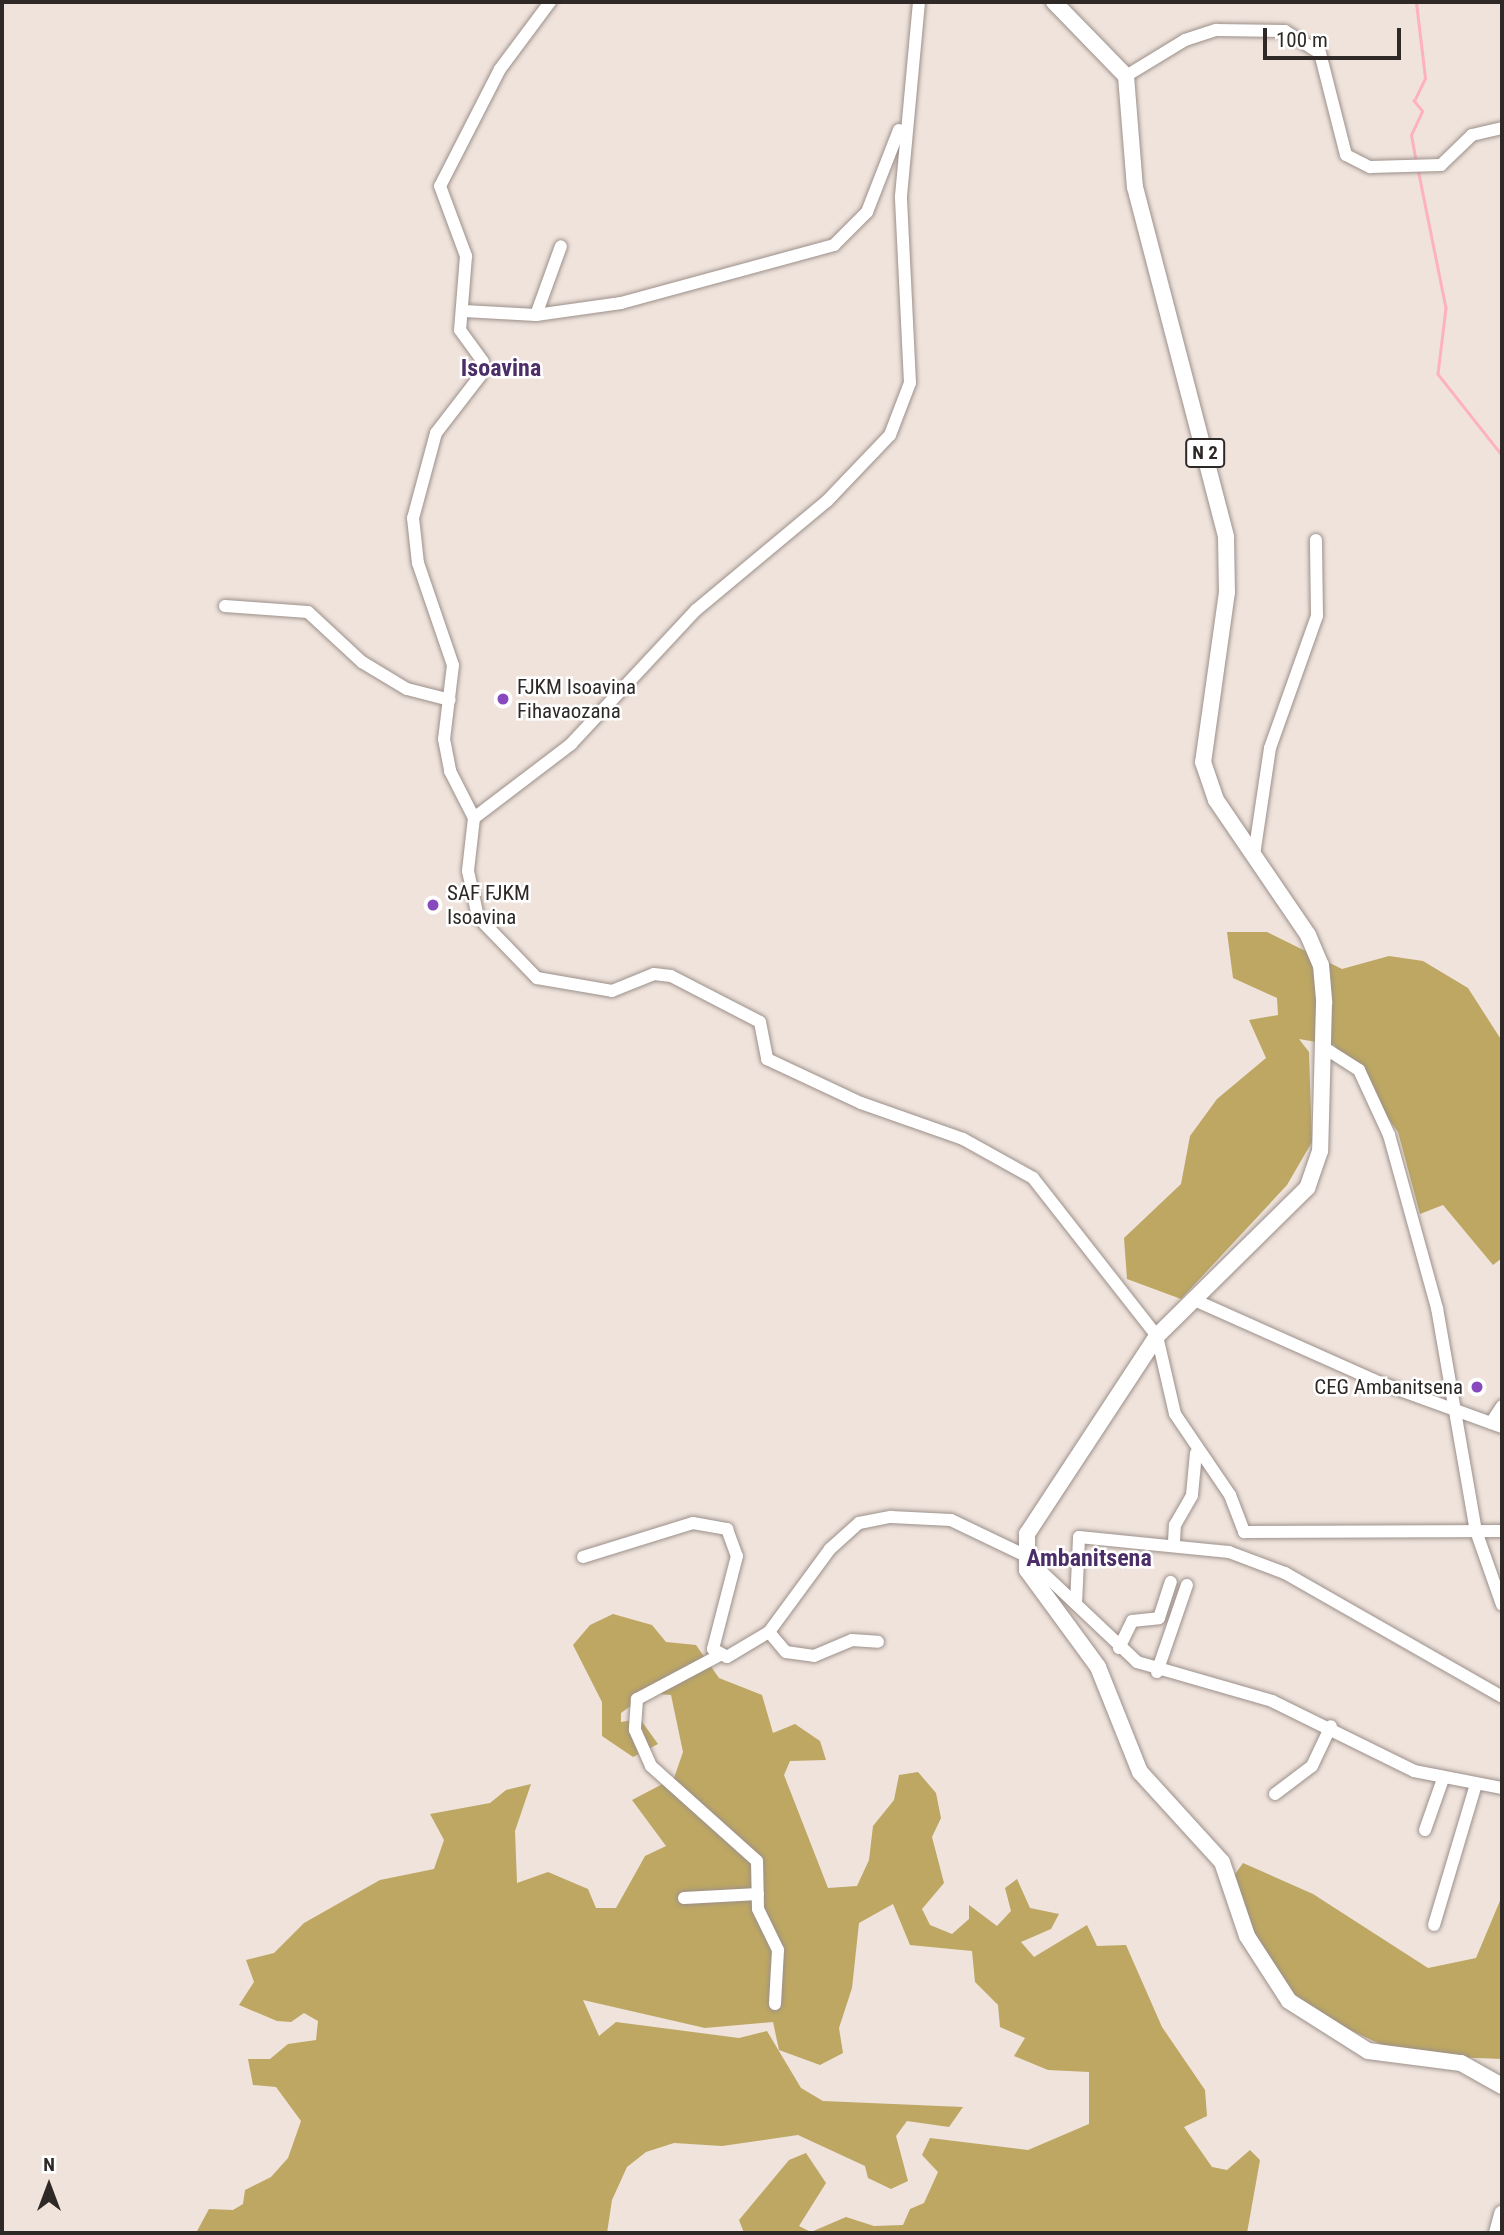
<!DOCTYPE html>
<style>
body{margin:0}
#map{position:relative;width:1504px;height:2235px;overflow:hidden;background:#efe3dc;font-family:"Roboto Condensed",sans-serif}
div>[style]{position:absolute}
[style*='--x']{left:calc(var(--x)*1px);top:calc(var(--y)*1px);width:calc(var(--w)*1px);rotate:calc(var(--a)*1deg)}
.forest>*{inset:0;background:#bda763}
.stream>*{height:2.5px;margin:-1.25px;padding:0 1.25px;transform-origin:1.25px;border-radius:1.25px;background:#feb1be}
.roads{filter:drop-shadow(0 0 2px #9c908a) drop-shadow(0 0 2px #9c908a)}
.minor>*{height:12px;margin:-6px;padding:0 6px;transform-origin:6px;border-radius:6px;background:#fff}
.major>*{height:16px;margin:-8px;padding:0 8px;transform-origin:8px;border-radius:8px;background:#fff}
.dots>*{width:19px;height:19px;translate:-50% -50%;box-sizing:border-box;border:4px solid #fff;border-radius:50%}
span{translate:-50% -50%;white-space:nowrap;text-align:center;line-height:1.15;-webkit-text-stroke:5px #fff;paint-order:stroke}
.shield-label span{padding:2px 5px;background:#fff;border:2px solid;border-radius:5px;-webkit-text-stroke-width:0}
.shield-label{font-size:19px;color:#2e2927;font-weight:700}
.poi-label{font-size:21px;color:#2e2927}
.left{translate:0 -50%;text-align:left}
.right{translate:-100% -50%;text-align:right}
.quarter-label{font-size:24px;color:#4b2d67;font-weight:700}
.frame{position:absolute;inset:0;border:4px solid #2e2927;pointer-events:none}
.north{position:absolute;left:14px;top:2151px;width:70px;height:70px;-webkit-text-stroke:5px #fff;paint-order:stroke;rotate:0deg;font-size:19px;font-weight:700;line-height:28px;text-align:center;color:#2e2927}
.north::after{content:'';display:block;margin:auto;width:24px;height:32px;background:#2e2927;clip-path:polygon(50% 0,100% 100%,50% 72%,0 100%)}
.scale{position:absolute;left:1263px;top:28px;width:138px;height:32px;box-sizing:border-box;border:4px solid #2e2927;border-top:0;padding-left:9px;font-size:21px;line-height:24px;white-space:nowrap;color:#2e2927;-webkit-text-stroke:5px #fff;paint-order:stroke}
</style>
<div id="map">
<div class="forest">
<div style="clip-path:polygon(1227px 932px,1267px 932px,1342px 969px,1389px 956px,1423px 961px,1468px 988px,1502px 1041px,1502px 1258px,1493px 1265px,1443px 1205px,1420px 1214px,1398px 1132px,1334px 1045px,1299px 1039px,1309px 1052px,1312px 1142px,1287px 1185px,1181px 1299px,1127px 1279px,1124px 1238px,1181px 1184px,1190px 1136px,1217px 1099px,1266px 1058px,1249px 1020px,1278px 1015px,1277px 998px,1233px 978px)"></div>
<div style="clip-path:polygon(613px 1614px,652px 1625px,666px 1642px,696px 1645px,719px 1678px,762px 1695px,773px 1733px,795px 1724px,820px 1741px,826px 1760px,790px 1761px,784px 1775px,828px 1888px,857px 1886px,869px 1860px,873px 1826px,894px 1800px,899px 1775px,918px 1772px,936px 1793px,941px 1818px,932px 1837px,944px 1883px,922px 1909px,930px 1925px,952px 1934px,969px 1919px,969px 1905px,997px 1926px,1011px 1911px,1005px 1888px,1017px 1879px,1030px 1908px,1059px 1914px,1051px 1929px,1021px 1942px,1034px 1957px,1087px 1925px,1097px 1946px,1126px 1945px,1162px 2027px,1205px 2090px,1207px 2116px,1184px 2127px,1212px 2167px,1227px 2170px,1250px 2150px,1260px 2160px,1247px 2233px,744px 2233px,739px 2220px,789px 2160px,806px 2153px,826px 2183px,799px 2226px,811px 2232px,846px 2217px,874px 2226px,903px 2225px,910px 2209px,924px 2203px,938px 2172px,922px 2155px,930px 2138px,1028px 2150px,1089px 2124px,1089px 2072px,1048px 2070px,1014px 2056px,1025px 2038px,1000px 2027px,998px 2005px,975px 1982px,972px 1951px,910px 1945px,893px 1904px,859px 1923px,852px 1988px,839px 2028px,843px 2053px,820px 2065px,779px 2050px,773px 2022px,705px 2028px,583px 2000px,599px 2036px,616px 2022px,739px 2038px,767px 2031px,801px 2088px,823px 2101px,963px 2107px,949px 2127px,907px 2121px,896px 2136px,908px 2181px,891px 2189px,868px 2178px,865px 2166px,798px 2135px,722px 2146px,674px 2143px,646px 2152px,627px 2167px,612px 2200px,607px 2233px,196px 2233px,209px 2209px,233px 2210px,243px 2204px,245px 2190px,271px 2177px,288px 2158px,301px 2121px,276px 2087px,253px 2085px,248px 2059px,270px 2059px,288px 2044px,316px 2040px,318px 2021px,304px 2013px,291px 2022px,277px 2021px,239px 2005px,254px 1982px,246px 1960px,274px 1953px,304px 1923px,380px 1880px,434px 1869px,444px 1840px,430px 1814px,490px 1803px,506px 1790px,531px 1784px,515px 1831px,517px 1883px,548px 1872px,588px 1889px,596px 1908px,616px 1908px,645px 1856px,666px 1846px,632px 1800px,674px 1778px,683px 1752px,671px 1695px,649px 1693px,621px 1713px,621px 1722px,640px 1719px,658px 1744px,633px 1757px,602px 1736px,602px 1702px,573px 1645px,590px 1625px)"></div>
<div style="clip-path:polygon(1243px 1863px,1313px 1894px,1428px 1968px,1476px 1958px,1502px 1896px,1502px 2059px,1403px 2055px,1289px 2001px,1264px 1965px,1230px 1881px)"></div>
</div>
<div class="stream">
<div style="--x:1416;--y:163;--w:28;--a:-100"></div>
<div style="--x:1411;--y:135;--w:26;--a:-65"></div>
<div style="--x:1422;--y:111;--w:13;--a:-129"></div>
<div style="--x:1414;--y:101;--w:25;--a:-64"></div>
<div style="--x:1425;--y:78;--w:77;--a:-96.8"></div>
<div style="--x:1418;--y:169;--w:142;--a:78.6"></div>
<div style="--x:1446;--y:308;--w:66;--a:96.9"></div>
<div style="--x:1438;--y:374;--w:103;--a:51.7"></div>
</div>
<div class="roads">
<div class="minor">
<div style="--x:550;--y:2;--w:84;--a:126.7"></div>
<div style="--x:500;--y:69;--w:131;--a:117.1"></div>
<div style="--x:440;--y:186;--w:75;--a:69.6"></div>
<div style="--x:466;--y:256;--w:74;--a:94.6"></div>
<div style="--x:460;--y:330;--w:39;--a:54"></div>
<div style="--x:483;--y:362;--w:14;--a:102"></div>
<div style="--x:480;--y:376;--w:72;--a:127.7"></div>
<div style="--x:436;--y:433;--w:88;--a:105.1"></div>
<div style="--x:413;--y:518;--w:45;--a:83.7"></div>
<div style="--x:418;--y:563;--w:108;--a:71.1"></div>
<div style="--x:453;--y:665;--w:75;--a:96.9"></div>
<div style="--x:444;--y:739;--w:33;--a:79"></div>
<div style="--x:450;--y:771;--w:53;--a:62.9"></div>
<div style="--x:474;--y:818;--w:53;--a:96.5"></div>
<div style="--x:468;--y:871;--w:47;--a:77.7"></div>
<div style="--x:478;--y:917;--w:85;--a:46"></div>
<div style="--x:537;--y:978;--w:76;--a:9.8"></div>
<div style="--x:612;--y:991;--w:45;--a:-22"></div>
<div style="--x:654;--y:974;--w:17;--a:7"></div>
<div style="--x:671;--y:976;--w:100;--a:27.3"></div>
<div style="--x:760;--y:1022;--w:38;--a:79"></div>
<div style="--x:767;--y:1059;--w:104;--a:25.1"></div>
<div style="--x:861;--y:1103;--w:108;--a:19.4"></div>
<div style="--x:963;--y:1139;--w:80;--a:29.1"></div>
<div style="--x:1033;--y:1178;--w:201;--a:51.9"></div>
<div style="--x:1157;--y:1336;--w:80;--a:77"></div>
<div style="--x:1175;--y:1414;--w:98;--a:55.8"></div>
<div style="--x:1230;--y:1495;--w:40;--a:69"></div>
<div style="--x:1244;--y:1532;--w:258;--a:-0.2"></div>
<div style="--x:1126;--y:76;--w:69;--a:-31.4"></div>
<div style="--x:1185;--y:40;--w:33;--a:-18"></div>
<div style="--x:1216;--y:30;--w:69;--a:0.8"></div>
<div style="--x:1285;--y:31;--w:41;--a:32.2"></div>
<div style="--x:1320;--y:53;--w:105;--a:75.7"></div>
<div style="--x:1346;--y:155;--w:27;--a:27"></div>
<div style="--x:1370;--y:167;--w:71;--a:-1.6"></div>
<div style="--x:1441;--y:165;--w:43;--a:-44.1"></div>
<div style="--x:1472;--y:135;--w:31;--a:-13"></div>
<div style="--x:464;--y:311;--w:72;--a:3.2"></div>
<div style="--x:536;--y:315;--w:86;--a:-8"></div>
<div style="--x:621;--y:303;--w:221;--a:-15.2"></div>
<div style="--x:834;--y:245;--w:47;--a:-45"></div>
<div style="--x:867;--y:212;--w:88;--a:-68.7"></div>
<div style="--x:536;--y:315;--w:73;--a:-70.1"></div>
<div style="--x:225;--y:606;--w:83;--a:4.1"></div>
<div style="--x:308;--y:612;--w:74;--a:42.8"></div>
<div style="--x:362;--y:662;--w:52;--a:31"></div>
<div style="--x:407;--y:689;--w:44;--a:14.3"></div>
<div style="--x:474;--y:818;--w:122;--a:-37.3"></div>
<div style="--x:571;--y:744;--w:183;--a:-47"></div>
<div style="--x:696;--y:610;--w:170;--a:-39.8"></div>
<div style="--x:827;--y:501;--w:91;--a:-46.3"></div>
<div style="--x:890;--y:435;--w:56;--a:-69"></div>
<div style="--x:910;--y:383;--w:187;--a:-92.8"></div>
<div style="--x:901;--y:196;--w:195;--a:-84.7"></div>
<div style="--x:1254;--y:855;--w:108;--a:-81.5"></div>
<div style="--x:1270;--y:748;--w:140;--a:-70.4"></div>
<div style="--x:1317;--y:616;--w:76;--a:-90.8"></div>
<div style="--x:1323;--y:1047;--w:43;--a:32.6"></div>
<div style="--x:1359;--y:1070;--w:72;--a:65.2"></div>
<div style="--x:1389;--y:1135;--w:180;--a:74.5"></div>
<div style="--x:1437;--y:1308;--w:226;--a:80.1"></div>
<div style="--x:1476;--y:1531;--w:78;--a:70.6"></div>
<div style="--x:1192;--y:1299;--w:207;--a:24"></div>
<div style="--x:1381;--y:1383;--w:129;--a:20"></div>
<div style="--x:1491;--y:1423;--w:20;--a:-57"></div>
<div style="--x:1174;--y:1542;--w:17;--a:-87"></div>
<div style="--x:1175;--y:1525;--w:34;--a:-60"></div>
<div style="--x:1192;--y:1495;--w:42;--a:-84.6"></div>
<div style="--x:583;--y:1557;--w:115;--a:-17.2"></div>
<div style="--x:693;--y:1523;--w:35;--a:10"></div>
<div style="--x:727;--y:1529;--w:29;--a:70"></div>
<div style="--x:737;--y:1556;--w:96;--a:104.5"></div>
<div style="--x:713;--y:1649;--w:16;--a:30"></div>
<div style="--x:727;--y:1657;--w:49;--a:-30.8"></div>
<div style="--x:769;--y:1632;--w:103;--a:-53.7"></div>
<div style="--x:830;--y:1549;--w:39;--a:-42"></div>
<div style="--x:859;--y:1523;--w:33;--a:-11"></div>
<div style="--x:891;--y:1517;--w:60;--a:2.9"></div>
<div style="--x:951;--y:1520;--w:81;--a:25.6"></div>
<div style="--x:1024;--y:1555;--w:156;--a:43.4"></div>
<div style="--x:1137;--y:1662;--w:141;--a:16.1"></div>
<div style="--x:1272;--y:1701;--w:158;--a:26.2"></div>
<div style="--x:1414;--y:1771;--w:90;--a:10.9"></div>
<div style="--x:1076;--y:1604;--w:67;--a:-87.4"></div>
<div style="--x:1079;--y:1537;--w:151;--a:5.7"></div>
<div style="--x:1229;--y:1552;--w:60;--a:20.6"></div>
<div style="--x:1285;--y:1573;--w:250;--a:29.7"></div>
<div style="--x:769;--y:1632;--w:26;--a:50"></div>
<div style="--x:786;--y:1652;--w:28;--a:8"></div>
<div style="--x:814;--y:1656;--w:41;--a:-22.8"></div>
<div style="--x:852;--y:1640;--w:26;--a:4"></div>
<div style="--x:1119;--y:1648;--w:30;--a:-64"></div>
<div style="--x:1132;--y:1621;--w:27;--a:-6"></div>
<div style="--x:1159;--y:1618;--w:38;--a:-72"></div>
<div style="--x:718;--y:1656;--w:92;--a:152"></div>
<div style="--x:637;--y:1699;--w:31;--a:94"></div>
<div style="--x:635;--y:1730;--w:39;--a:66"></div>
<div style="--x:651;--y:1766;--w:142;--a:41.9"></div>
<div style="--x:757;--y:1861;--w:48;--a:88.8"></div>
<div style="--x:758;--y:1909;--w:46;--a:64"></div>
<div style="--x:778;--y:1950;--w:54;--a:93.2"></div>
<div style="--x:1157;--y:1672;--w:92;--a:-71"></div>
<div style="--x:1275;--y:1794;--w:46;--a:-37.1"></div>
<div style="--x:1312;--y:1766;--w:44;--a:-64.6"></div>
<div style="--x:1425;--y:1830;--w:54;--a:-70.6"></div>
<div style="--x:684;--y:1898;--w:74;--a:-3.1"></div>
<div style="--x:1434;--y:1925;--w:147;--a:-73.4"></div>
</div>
<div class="major">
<div style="--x:1054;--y:2;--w:103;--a:45.8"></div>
<div style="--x:1126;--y:76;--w:111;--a:85.4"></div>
<div style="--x:1135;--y:187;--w:362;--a:75.4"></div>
<div style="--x:1226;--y:537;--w:55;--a:89"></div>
<div style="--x:1227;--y:592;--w:172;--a:98"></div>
<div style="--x:1203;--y:762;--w:40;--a:71.1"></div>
<div style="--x:1216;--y:800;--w:163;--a:55.7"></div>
<div style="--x:1308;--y:935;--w:33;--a:67"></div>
<div style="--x:1321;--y:965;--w:38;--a:85"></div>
<div style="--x:1324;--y:1003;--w:148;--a:91.5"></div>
<div style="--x:1320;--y:1151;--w:39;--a:109"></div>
<div style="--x:1307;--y:1188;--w:211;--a:135.4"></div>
<div style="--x:1157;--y:1336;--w:237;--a:123.3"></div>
<div style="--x:1027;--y:1534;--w:36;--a:90"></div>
<div style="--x:1027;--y:1570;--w:120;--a:53.8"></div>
<div style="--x:1098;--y:1667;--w:113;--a:68.2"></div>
<div style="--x:1140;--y:1772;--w:122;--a:47.7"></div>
<div style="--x:1222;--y:1862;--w:78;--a:71.3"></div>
<div style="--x:1247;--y:1936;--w:77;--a:57.1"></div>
<div style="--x:1289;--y:2001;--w:93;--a:32.3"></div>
<div style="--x:1368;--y:2051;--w:94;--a:7.4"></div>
<div style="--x:1461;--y:2063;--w:47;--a:29.3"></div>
<div style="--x:1497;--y:2233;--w:20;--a:-75"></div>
</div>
</div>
<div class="dots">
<div style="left:503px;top:699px;background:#8849be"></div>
<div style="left:433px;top:905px;background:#8849be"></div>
<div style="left:1477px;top:1387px;background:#8849be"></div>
</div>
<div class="shield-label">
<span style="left:1205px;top:453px">N 2</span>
</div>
<div class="poi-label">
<span class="left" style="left:517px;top:699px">FJKM Isoavina<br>Fihavaozana</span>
<span class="left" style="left:447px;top:905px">SAF FJKM<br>Isoavina</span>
<span class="right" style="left:1463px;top:1387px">CEG Ambanitsena</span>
</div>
<div class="quarter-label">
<span style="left:501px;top:369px">Isoavina</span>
<span style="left:1089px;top:1559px">Ambanitsena</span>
</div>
<div class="frame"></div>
<div class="north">N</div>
<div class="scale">100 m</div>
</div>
